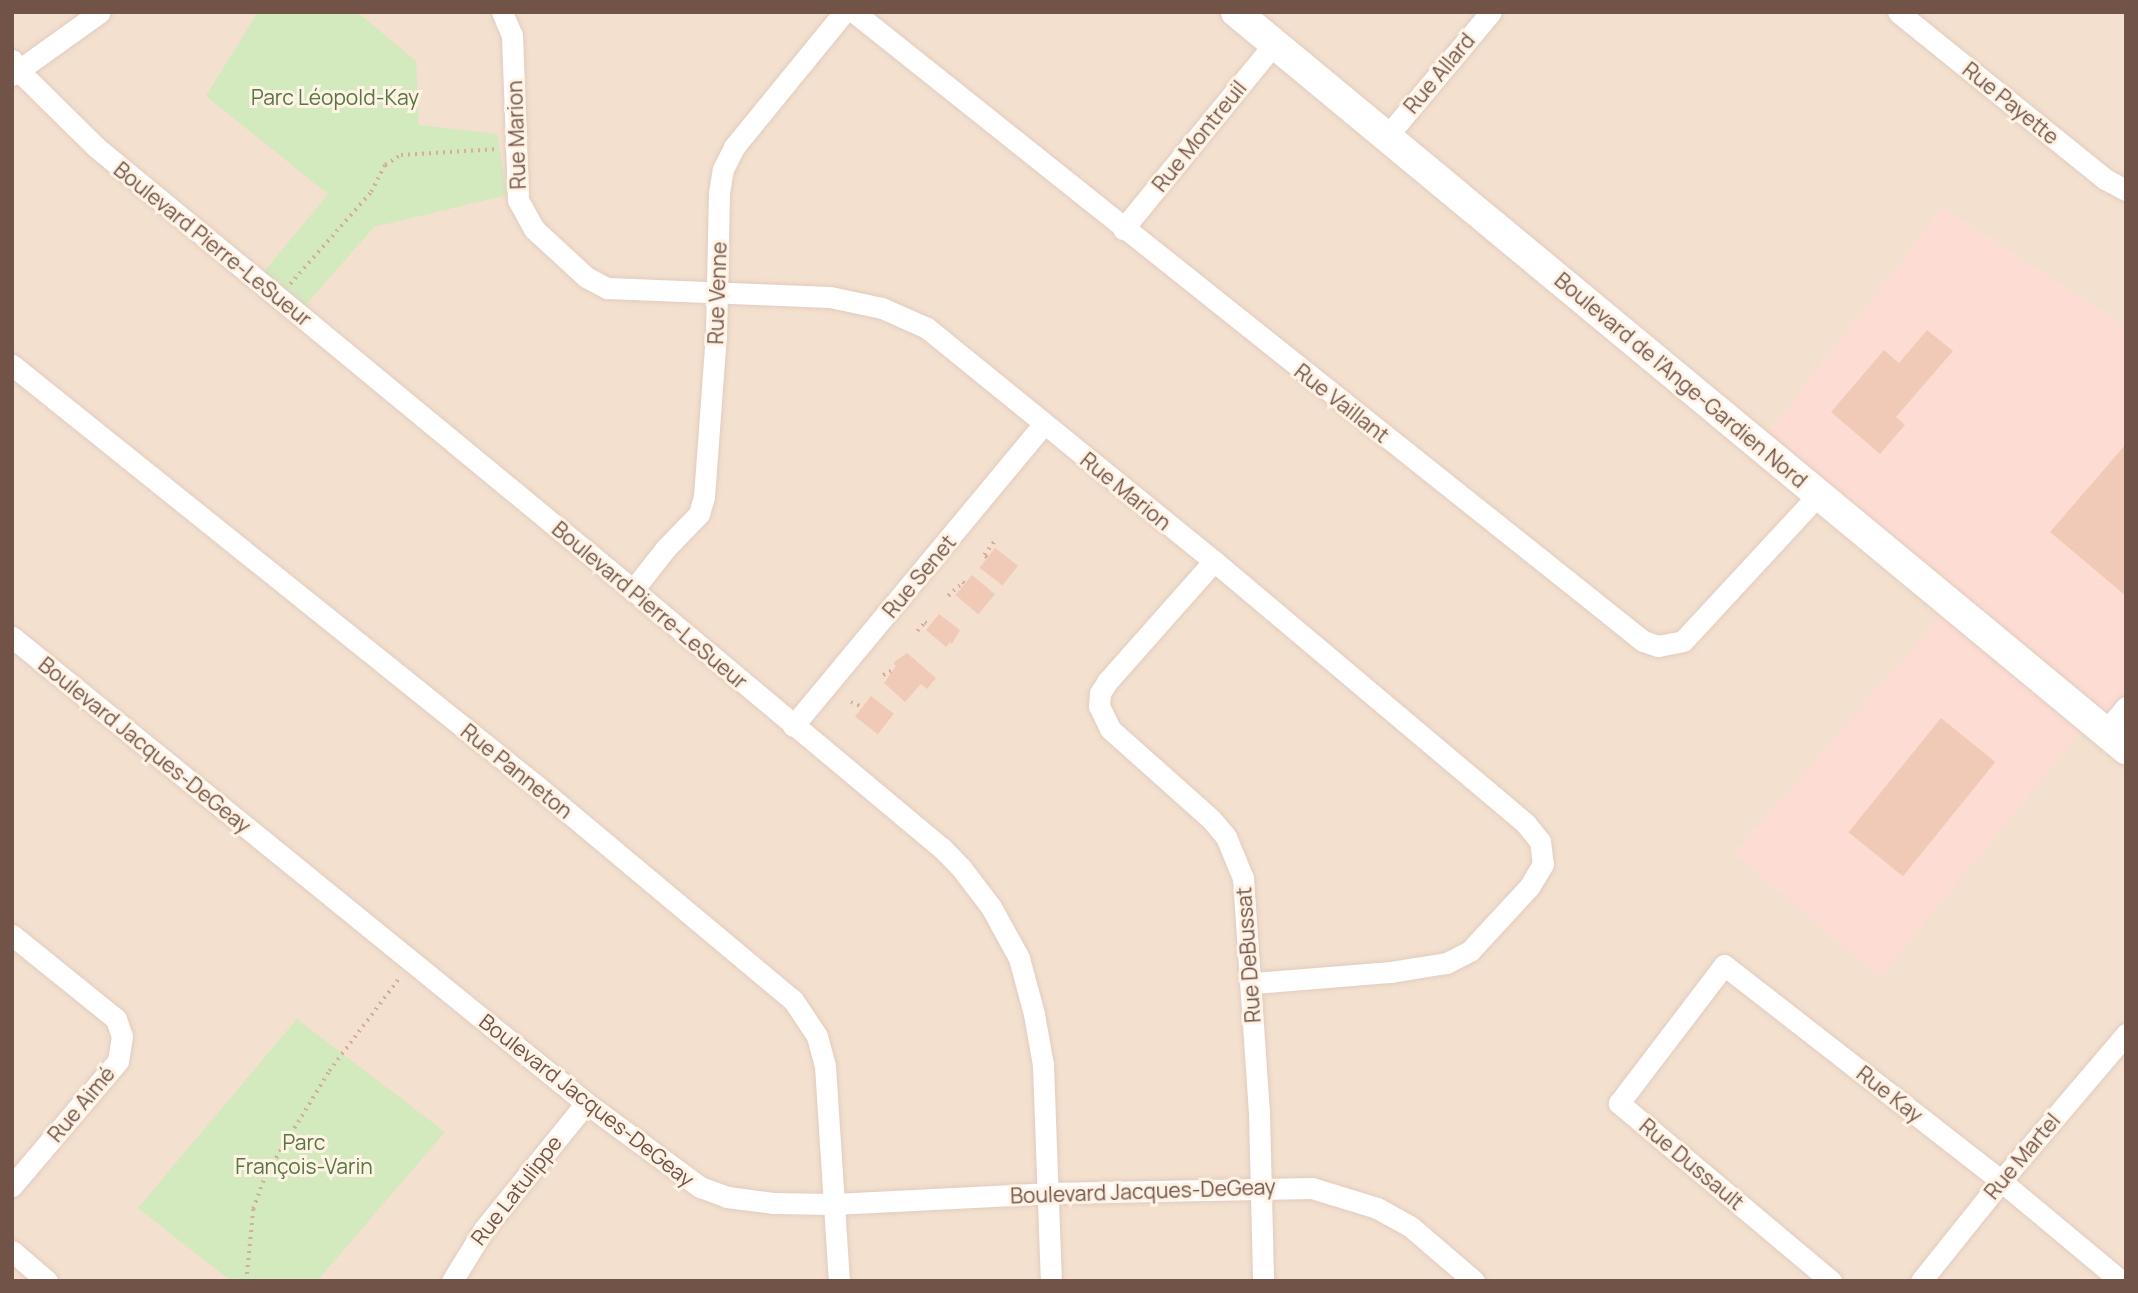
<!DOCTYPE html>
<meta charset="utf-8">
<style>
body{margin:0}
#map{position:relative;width:2138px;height:1293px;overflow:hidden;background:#fcefdf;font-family:Manrope,sans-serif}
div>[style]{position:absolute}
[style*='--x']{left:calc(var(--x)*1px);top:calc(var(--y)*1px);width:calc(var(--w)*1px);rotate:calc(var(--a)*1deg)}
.residential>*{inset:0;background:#f3e0ce}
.commercial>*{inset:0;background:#fddcd3}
.green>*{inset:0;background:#d3e9be}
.building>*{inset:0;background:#f1cab7;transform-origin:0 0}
.path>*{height:3.5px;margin-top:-1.75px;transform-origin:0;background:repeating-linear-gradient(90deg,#d6ad9b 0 2px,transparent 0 7px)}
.roads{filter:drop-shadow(0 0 2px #e2ccbf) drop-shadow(0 0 2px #e2ccbf)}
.street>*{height:21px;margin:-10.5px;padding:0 10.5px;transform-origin:10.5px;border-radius:10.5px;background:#fff}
.secondary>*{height:30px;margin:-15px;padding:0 15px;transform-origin:15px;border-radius:15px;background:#fff}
span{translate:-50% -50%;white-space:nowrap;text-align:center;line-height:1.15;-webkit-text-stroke:6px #fff3e5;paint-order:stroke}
.street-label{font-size:21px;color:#725347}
.park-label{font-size:21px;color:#547840}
.frame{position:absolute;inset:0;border:14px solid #725347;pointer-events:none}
</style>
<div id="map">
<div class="residential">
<div style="clip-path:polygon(12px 12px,2126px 12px,2126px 328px,1943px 208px,1768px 434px,1962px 592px,1735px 853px,1880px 977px,2101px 706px,2126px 727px,2126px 1281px,12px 1281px)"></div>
</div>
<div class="commercial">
<div style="clip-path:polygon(1943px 208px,2126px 328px,2126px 727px,2101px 707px,1880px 978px,1735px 853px,1961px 592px,1768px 433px)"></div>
</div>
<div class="green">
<div style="clip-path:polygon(258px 12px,357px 12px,416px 61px,419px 125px,497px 134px,507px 195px,374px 227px,304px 307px,264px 272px,328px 194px,206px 96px)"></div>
<div style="clip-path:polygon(297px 1019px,445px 1132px,317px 1281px,231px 1281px,138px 1208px)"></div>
</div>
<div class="building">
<div style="clip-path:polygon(1927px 330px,1953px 351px,1896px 417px,1905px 425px,1880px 454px,1831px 412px,1884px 350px,1899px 363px)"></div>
<div style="clip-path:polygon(2126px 444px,2126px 596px,2050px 532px)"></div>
<div style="left:995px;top:548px;width:29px;height:25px;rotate:38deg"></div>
<div style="left:972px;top:575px;width:30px;height:26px;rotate:40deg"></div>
<div style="clip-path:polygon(939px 614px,960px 630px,952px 644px,950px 642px,946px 647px,926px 630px)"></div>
<div style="clip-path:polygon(907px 653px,936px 678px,927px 689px,921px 684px,905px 702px,884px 683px,896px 666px,893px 663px)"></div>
<div style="left:871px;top:696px;width:29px;height:26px;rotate:38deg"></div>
<div style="left:1941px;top:718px;width:70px;height:147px;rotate:39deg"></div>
</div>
<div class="path">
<div style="--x:290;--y:284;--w:123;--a:-48.6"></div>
<div style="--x:371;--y:192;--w:30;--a:-63"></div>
<div style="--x:385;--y:165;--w:19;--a:-32"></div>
<div style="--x:401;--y:155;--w:97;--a:-3.5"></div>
<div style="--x:987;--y:558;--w:4;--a:-135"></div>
<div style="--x:984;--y:555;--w:20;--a:-53"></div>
<div style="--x:948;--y:596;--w:21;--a:-43"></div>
<div style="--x:963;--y:582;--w:3;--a:45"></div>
<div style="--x:917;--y:631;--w:12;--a:-48"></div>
<div style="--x:925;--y:622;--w:6;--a:31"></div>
<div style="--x:883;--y:675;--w:13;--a:-29"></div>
<div style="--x:851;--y:702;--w:12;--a:24"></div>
<div style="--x:246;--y:1281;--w:72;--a:-84.4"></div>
<div style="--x:253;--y:1209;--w:35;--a:-70"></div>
<div style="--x:265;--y:1176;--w:123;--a:-58.6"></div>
<div style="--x:329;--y:1071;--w:118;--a:-52.9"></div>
</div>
<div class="roads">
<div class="street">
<div style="--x:502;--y:12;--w:25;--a:67"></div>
<div style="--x:512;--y:35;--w:165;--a:87.9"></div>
<div style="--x:518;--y:200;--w:33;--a:61"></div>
<div style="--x:534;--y:229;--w:71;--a:42.7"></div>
<div style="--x:586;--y:277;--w:24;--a:28"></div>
<div style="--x:607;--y:288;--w:223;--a:2.3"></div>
<div style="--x:830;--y:297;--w:53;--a:11.9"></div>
<div style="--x:882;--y:308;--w:49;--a:24"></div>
<div style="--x:927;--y:328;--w:370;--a:39.1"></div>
<div style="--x:1214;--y:561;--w:408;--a:40.1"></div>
<div style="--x:1526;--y:824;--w:22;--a:51"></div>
<div style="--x:1540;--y:841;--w:23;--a:83"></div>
<div style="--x:1543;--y:864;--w:27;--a:121"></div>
<div style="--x:1529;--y:887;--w:87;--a:132.7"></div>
<div style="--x:1470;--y:951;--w:27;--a:153"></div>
<div style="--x:1446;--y:963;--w:57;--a:170.9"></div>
<div style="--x:1390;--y:972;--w:138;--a:175.4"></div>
<div style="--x:854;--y:12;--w:1009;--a:38.56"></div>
<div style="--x:1643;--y:641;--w:16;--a:18"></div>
<div style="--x:1658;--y:646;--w:25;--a:-11"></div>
<div style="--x:1683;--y:641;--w:199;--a:-47.2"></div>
<div style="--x:1898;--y:12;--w:266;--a:38.9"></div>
<div style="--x:2105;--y:179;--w:24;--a:28"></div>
<div style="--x:12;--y:60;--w:12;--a:59"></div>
<div style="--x:18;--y:70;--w:110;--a:44.6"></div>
<div style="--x:96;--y:147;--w:696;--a:39.52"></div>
<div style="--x:633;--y:590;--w:403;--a:39.9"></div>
<div style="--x:942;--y:848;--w:29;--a:46"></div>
<div style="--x:962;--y:869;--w:48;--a:52.7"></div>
<div style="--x:991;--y:907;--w:58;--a:61.2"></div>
<div style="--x:1019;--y:958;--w:58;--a:75"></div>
<div style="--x:1034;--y:1014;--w:52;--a:80"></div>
<div style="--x:1043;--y:1065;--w:216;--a:87.9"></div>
<div style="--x:12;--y:75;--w:108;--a:-35.6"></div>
<div style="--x:1388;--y:135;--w:160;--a:-50.1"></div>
<div style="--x:1123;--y:229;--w:239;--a:-50.8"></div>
<div style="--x:12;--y:365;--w:674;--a:38.74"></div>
<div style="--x:538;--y:787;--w:332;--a:39.9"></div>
<div style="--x:793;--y:1000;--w:43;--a:56.3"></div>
<div style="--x:817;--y:1036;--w:31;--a:75"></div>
<div style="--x:825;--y:1066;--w:215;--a:86.3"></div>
<div style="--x:1214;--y:561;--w:162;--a:131.5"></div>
<div style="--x:1107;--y:682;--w:13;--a:122"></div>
<div style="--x:1100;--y:693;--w:13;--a:94"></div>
<div style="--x:1099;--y:706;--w:25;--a:64"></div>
<div style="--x:1110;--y:729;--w:135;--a:41.7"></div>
<div style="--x:1211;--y:819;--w:23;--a:50"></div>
<div style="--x:1226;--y:837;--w:44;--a:67.5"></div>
<div style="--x:1243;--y:878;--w:236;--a:86.1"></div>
<div style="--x:1259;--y:1113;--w:168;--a:88.6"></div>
<div style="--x:633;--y:590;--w:53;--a:-51.8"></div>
<div style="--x:666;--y:548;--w:47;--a:-45.9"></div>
<div style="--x:699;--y:514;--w:18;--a:-74"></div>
<div style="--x:704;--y:497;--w:162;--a:-85.8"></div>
<div style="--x:716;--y:335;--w:142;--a:-88.8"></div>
<div style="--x:719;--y:193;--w:24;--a:-81"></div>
<div style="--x:723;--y:169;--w:25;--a:-63"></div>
<div style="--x:734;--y:147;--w:174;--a:-50.8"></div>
<div style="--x:12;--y:637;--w:739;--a:39.07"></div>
<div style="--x:586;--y:1103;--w:142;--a:36.4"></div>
<div style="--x:700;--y:1187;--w:29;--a:20"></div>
<div style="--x:727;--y:1197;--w:46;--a:7.4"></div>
<div style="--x:773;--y:1203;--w:61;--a:0.9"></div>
<div style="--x:834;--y:1204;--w:214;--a:-2.9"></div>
<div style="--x:1048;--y:1193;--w:264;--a:-1.1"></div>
<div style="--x:1312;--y:1188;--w:68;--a:17.1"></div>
<div style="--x:1377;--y:1208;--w:39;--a:29"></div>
<div style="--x:1411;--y:1227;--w:83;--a:40.6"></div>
<div style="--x:793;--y:726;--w:391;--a:-50.3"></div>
<div style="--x:2105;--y:732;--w:33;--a:-50"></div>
<div style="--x:12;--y:935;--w:134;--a:38.9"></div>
<div style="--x:116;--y:1019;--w:18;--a:71"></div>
<div style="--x:122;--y:1036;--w:25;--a:99"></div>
<div style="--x:118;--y:1061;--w:164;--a:130.3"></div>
<div style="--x:12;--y:1251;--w:46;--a:40.6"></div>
<div style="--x:452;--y:1281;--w:61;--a:-58.4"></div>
<div style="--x:484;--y:1229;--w:162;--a:-51"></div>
<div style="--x:1831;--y:1281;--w:277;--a:-140"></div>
<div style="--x:1619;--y:1103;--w:173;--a:-52.7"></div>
<div style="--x:1724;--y:965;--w:351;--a:37.9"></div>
<div style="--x:2001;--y:1181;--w:156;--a:39.8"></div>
<div style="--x:1921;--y:1281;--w:128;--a:-51.3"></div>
<div style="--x:2001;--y:1181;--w:193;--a:-49.6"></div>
</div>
<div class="secondary">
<div style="--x:1236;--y:12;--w:1156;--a:39.63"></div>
</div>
</div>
<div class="street-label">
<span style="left:1439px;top:73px;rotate:-50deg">Rue Allard</span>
<span style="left:2011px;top:103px;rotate:39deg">Rue Payette</span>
<span style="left:516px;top:135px;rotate:-92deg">Rue Marion</span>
<span style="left:1199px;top:136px;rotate:-51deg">Rue Montreuil</span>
<span style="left:213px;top:244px;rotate:39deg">Boulevard Pierre-LeSueur</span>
<span style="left:717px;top:293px;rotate:-88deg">Rue Venne</span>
<span style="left:1681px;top:380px;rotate:40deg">Boulevard de l'Ange-Gardien Nord</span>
<span style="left:1342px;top:403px;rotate:38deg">Rue Vaillant</span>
<span style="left:1126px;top:491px;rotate:39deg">Rue Marion</span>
<span style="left:919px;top:576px;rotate:-50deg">Rue Senet</span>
<span style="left:650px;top:605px;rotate:40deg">Boulevard Pierre-LeSueur</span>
<span style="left:145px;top:745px;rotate:39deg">Boulevard Jacques-DeGeay</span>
<span style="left:517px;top:771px;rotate:39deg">Rue Panneton</span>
<span style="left:1248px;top:955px;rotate:-94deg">Rue DeBussat</span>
<span style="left:1890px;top:1094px;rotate:38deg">Rue Kay</span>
<span style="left:587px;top:1100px;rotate:38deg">Boulevard Jacques-DeGeay</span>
<span style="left:81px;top:1104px;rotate:-50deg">Rue Aimé</span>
<span style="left:2022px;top:1156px;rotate:-50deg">Rue Martel</span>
<span style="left:1692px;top:1164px;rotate:40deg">Rue Dussault</span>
<span style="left:516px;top:1190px;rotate:-52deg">Rue Latulippe</span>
<span style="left:1143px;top:1191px;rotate:-2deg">Boulevard Jacques-DeGeay</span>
</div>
<div class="park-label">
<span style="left:335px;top:97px">Parc Léopold-Kay</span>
<span style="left:304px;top:1154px">Parc<br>François-Varin</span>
</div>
<div class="frame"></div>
</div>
